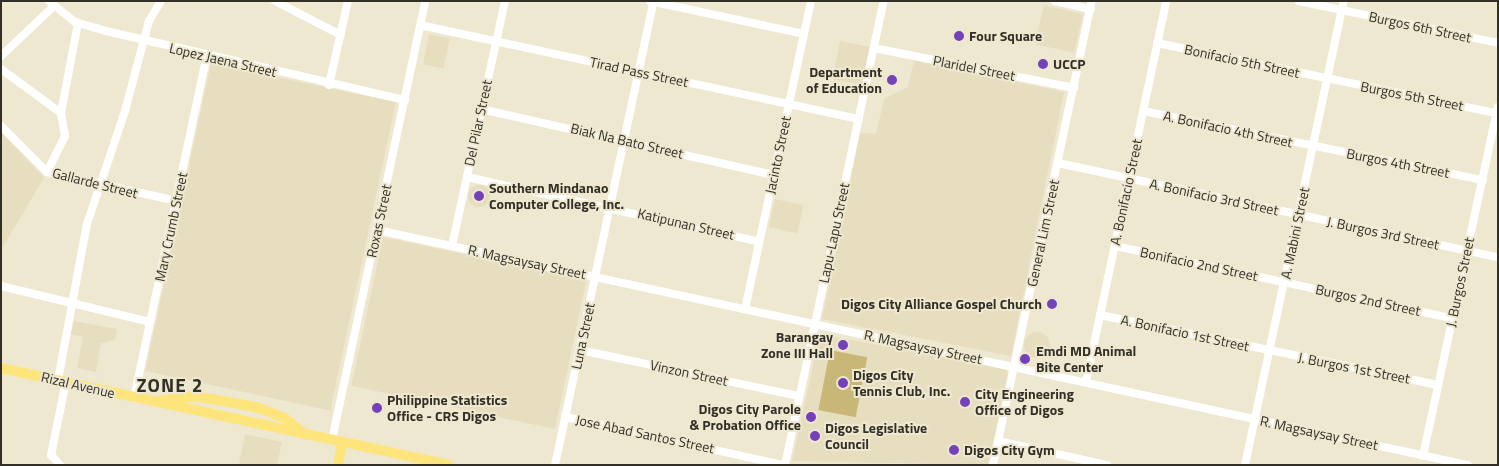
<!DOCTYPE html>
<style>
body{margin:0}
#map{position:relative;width:1499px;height:466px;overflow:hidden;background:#efe8d0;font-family:"Titillium Web",sans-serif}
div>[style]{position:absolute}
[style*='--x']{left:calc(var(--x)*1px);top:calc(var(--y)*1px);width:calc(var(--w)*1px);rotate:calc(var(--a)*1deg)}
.built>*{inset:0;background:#e7debf;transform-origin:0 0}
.round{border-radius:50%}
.green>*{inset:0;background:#c9b777;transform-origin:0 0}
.minor>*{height:8px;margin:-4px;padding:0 4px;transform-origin:4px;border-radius:4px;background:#fff}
.major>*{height:10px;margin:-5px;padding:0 5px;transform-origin:5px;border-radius:5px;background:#fde57c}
.dots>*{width:14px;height:14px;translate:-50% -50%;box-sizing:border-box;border:2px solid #efe8d0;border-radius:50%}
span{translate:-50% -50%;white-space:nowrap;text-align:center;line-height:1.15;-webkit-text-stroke:4px #efe8d0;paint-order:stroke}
.street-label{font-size:14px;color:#322f26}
.poi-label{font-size:14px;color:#322f26;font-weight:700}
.left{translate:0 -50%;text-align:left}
.right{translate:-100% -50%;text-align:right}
.district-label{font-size:19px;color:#322f26;font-weight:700;letter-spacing:1px}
.frame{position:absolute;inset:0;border:2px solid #322f26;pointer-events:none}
</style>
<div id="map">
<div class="built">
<div style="left:1044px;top:5px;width:40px;height:40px;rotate:13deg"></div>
<div style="left:429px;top:34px;width:21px;height:31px;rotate:11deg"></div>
<div style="left:840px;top:41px;width:31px;height:39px;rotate:11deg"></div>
<div style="clip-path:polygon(914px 60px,1064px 92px,1011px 356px,822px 319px,860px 133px,876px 134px,884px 99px,908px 87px)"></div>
<div style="left:211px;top:63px;width:189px;height:315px;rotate:12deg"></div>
<div style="clip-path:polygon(1px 132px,44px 178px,1px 250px)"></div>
<div class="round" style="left:468px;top:185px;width:22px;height:22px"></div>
<div style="left:775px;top:199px;width:29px;height:29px;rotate:12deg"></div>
<div style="left:383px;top:237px;width:208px;height:152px;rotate:12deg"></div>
<div style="clip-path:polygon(74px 321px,117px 329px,115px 340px,101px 343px,96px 372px,77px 368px,83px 337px,71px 334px)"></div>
<div class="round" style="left:1024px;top:332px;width:26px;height:26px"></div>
<div style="clip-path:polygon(820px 334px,1005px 369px,1008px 374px,988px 465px,792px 461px)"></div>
<div style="clip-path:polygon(245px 434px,282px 442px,277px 465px,239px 465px)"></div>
</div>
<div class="green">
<div style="left:830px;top:350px;width:38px;height:61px;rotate:11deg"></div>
</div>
<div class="minor">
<div style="--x:49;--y:1;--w:33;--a:39"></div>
<div style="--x:75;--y:22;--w:32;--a:16"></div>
<div style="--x:106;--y:31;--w:307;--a:13"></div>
<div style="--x:275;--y:1;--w:74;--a:27.3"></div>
<div style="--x:650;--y:1;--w:157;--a:12.1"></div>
<div style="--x:1055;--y:1;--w:37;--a:13"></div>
<div style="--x:1299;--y:1;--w:203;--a:11.9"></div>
<div style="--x:420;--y:25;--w:449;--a:12.1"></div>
<div style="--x:1157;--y:43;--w:346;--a:11.7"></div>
<div style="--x:874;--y:48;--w:204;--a:11.3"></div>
<div style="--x:1;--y:56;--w:73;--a:-43.3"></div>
<div style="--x:1;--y:69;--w:74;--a:36.3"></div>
<div style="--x:329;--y:85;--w:86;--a:-77.3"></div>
<div style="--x:481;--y:109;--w:299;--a:12.7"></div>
<div style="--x:1143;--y:111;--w:347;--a:11.5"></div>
<div style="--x:1;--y:126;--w:65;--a:45"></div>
<div style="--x:47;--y:172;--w:133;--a:12.6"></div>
<div style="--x:1058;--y:163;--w:450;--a:12.1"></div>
<div style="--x:47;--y:172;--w:40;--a:-63.4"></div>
<div style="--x:65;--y:136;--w:23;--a:-100"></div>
<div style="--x:61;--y:113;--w:92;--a:-79.3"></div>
<div style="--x:467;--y:177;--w:299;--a:12.5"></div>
<div style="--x:377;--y:230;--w:1116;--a:12.16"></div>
<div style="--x:452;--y:246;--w:251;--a:-77.8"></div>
<div style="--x:1115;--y:246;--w:345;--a:12.1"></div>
<div style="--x:1;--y:286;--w:153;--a:13.6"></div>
<div style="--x:745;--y:309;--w:315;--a:-77.9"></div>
<div style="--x:1100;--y:315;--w:345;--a:11.7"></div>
<div style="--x:580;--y:350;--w:224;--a:11.9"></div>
<div style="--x:58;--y:380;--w:159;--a:-79.5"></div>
<div style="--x:87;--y:224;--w:119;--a:-71.4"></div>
<div style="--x:125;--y:111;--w:93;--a:-75.1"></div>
<div style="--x:149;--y:21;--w:23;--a:-59"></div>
<div style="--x:1086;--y:382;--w:389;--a:-78.1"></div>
<div style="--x:134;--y:398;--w:350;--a:-78"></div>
<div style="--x:565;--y:417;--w:223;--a:12.4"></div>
<div style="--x:332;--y:440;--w:449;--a:-78"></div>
<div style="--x:998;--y:441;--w:112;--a:12.4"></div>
<div style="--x:1423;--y:456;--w:357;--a:-77.9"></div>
<div style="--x:60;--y:465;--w:13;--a:-132"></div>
<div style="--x:51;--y:455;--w:75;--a:-78.4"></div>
<div style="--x:555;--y:465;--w:474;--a:-78"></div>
<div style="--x:785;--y:465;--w:474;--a:-78"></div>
<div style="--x:993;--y:465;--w:474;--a:-78"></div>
<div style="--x:1245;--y:465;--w:474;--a:-78"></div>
</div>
<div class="major">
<div style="--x:1;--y:368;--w:458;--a:12.2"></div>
<div style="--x:157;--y:401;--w:38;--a:-7"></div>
<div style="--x:195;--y:396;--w:62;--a:10.2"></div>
<div style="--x:256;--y:407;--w:31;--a:21"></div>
<div style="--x:285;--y:418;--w:26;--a:40"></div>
<div style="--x:338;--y:465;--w:22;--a:-80"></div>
</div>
<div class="dots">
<div style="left:959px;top:36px;background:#7541b9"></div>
<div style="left:1043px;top:64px;background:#7541b9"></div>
<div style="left:892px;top:80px;background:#7541b9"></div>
<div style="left:479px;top:196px;background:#7541b9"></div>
<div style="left:1052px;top:304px;background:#7541b9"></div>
<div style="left:843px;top:345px;background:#7541b9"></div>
<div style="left:1025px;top:359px;background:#7541b9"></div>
<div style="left:843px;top:383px;background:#7541b9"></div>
<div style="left:965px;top:402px;background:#7541b9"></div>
<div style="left:377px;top:408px;background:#7541b9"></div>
<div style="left:811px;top:417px;background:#7541b9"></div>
<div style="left:815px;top:436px;background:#7541b9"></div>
<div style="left:954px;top:450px;background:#7541b9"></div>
</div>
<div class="street-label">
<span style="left:1420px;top:27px;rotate:12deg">Burgos 6th Street</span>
<span style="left:223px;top:60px;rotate:13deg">Lopez Jaena Street</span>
<span style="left:1242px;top:61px;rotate:12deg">Bonifacio 5th Street</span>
<span style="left:974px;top:68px;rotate:11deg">Plaridel Street</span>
<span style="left:639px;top:72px;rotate:12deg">Tirad Pass Street</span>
<span style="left:1412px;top:96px;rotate:11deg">Burgos 5th Street</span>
<span style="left:478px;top:123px;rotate:-78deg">Del Pilar Street</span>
<span style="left:1228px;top:129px;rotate:12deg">A. Bonifacio 4th Street</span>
<span style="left:627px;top:141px;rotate:13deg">Biak Na Bato Street</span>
<span style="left:778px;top:155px;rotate:-78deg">Jacinto Street</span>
<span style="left:1398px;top:163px;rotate:11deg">Burgos 4th Street</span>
<span style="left:95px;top:183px;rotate:14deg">Gallarde Street</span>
<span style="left:1126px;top:192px;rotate:-78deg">A. Bonifacio Street</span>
<span style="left:1214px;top:197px;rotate:12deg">A. Bonifacio 3rd Street</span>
<span style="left:379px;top:221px;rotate:-78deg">Roxas Street</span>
<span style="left:686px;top:224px;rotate:13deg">Katipunan Street</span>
<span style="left:171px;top:227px;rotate:-78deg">Mary Crumb Street</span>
<span style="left:834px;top:233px;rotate:-78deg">Lapu-Lapu Street</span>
<span style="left:1043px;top:233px;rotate:-78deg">General Lim Street</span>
<span style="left:1295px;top:233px;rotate:-78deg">A. Mabini Street</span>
<span style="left:1383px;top:233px;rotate:12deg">J. Burgos 3rd Street</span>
<span style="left:527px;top:262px;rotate:12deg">R. Magsaysay Street</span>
<span style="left:1199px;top:264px;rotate:12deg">Bonifacio 2nd Street</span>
<span style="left:1460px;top:282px;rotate:-78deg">J. Burgos Street</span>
<span style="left:1368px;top:300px;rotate:12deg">Burgos 2nd Street</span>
<span style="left:1185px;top:333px;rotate:12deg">A. Bonifacio 1st Street</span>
<span style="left:583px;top:336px;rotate:-78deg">Luna Street</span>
<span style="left:923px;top:347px;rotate:12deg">R. Magsaysay Street</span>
<span style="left:1354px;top:368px;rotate:11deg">J. Burgos 1st Street</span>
<span style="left:689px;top:373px;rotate:12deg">Vinzon Street</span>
<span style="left:78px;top:385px;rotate:13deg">Rizal Avenue</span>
<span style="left:1319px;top:433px;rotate:12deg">R. Magsaysay Street</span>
<span style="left:645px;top:434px;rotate:12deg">Jose Abad Santos Street</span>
</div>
<div class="poi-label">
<span class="left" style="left:969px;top:36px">Four Square</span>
<span class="left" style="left:1053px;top:64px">UCCP</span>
<span class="right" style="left:882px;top:80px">Department<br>of Education</span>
<span class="left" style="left:489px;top:196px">Southern Mindanao<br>Computer College, Inc.</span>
<span class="right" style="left:1042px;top:304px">Digos City Alliance Gospel Church</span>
<span class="right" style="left:833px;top:345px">Barangay<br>Zone III Hall</span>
<span class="left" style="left:1036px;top:359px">Emdi MD Animal<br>Bite Center</span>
<span class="left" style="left:853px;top:383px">Digos City<br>Tennis Club, Inc.</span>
<span class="left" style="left:975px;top:402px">City Engineering<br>Office of Digos</span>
<span class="left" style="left:387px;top:408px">Philippine Statistics<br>Office - CRS Digos</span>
<span class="right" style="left:801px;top:417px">Digos City Parole<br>&amp; Probation Office</span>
<span class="left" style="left:825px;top:436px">Digos Legislative<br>Council</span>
<span class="left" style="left:964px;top:450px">Digos City Gym</span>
</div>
<div class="district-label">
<span style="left:170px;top:385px">ZONE 2</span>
</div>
<div class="frame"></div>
</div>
